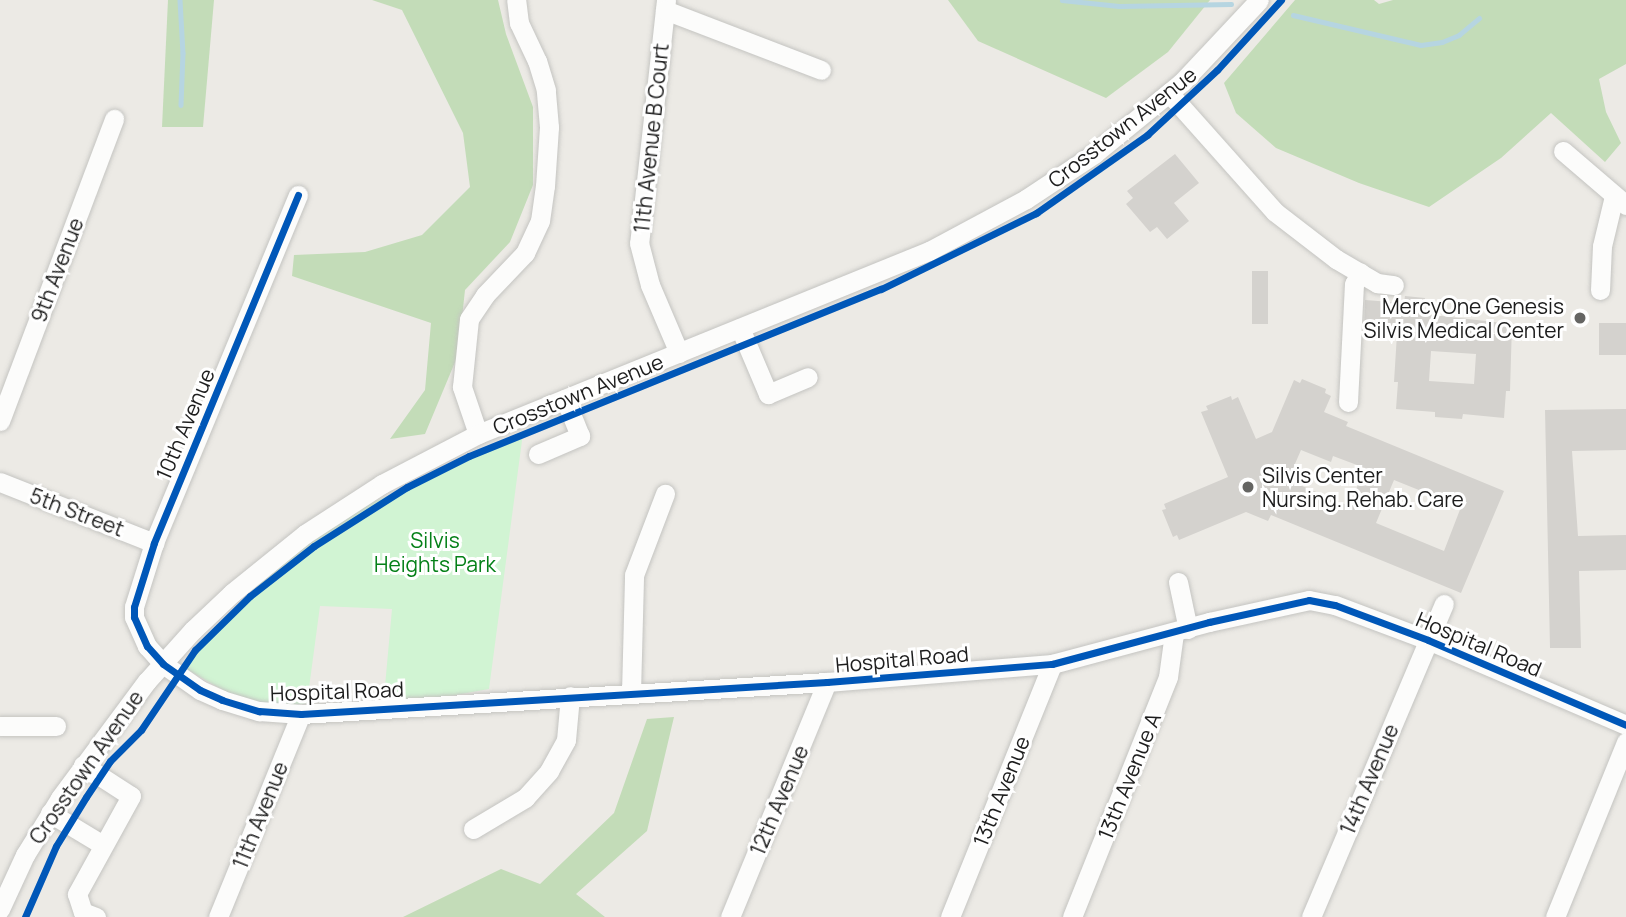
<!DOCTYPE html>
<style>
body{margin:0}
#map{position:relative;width:1626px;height:917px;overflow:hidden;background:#eceae5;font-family:Manrope,sans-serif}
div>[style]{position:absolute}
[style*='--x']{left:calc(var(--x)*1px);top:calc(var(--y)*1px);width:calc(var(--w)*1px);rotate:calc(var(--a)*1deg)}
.forest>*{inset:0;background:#c3dcb8}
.park>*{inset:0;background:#d1f4d3}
.stream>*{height:4.5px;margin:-2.25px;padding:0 2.25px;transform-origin:2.25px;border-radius:2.25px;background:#b6d5e1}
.building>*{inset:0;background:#d4d2ce;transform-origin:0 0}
.roads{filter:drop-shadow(0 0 2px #c4c4c1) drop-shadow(0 0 2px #c4c4c1)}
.minor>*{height:19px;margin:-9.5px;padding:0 9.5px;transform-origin:9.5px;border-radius:9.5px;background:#fcfcfb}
.cycleway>*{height:7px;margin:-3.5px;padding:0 3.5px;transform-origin:3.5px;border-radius:3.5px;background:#0057b8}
.dots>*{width:19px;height:19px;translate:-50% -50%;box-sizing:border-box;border:4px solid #fff;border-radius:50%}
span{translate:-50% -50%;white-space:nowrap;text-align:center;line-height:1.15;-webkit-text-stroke:6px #fff;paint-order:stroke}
.street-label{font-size:21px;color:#1d1d1d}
.poi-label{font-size:21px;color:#1d1d1d}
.right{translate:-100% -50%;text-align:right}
.left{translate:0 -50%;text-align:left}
.park-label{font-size:21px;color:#058018}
</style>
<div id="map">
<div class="forest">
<div style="clip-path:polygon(168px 0,214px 0,203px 127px,162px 127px)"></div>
<div style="clip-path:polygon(372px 0,498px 0,506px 34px,533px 107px,533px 185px,510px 242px,465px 290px,458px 355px,425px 434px,390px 439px,425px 390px,431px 323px,292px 276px,294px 255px,365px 252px,422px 235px,470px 187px,463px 133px,402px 10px)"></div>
<div style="clip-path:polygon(948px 0,1210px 0,1168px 52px,1106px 98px,978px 41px)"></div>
<div style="clip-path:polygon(1295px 0,1374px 0,1379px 4px,1393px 0,1626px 0,1626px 64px,1599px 79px,1606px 112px,1621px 143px,1605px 162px,1551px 113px,1501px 158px,1429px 207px,1359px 183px,1276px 148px,1236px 113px,1224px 83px)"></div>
<div style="clip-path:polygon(674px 717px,647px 831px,576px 894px,605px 917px,403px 917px,501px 869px,540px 884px,614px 813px,647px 719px)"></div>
</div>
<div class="park">
<div style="clip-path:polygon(523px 433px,489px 689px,383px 708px,392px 609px,320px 606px,307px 703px,259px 711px,183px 667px,305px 534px)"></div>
</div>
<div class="stream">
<div style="--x:180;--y:0;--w:53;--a:86.8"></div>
<div style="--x:183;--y:53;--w:52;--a:92.2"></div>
<div style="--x:1062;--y:0;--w:57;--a:6"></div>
<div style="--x:1119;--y:6;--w:112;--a:-1"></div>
<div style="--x:1293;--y:15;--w:131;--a:13.2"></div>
<div style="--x:1421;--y:45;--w:21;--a:-8"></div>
<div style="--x:1442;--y:42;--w:18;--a:-22"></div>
<div style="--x:1459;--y:35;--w:26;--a:-40"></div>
</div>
<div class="building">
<div style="clip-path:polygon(1175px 154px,1199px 183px,1174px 203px,1189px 221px,1167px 239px,1157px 227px,1150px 232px,1126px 204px,1133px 198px,1127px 191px)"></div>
<div style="left:1252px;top:271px;width:16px;height:53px"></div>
<div style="clip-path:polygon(evenodd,1405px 296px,1425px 298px,1424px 314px,1512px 324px,1510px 391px,1506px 391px,1504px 418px,1463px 414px,1462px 419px,1435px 417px,1435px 412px,1396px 409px,1398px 382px,1394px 382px,1397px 334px,1364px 332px,1365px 300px,1404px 303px,1405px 296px,1431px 351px,1476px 354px,1474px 384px,1429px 381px,1431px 351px)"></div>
<div style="left:1599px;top:323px;width:27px;height:32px"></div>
<div style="clip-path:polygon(evenodd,1302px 379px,1326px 389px,1325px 393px,1331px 396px,1324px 412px,1348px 422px,1346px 426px,1504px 491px,1461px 593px,1271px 515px,1268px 521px,1246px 512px,1179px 540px,1177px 535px,1173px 537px,1162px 510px,1166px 509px,1164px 504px,1228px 477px,1201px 412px,1208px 410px,1206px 406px,1231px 396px,1232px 400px,1238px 397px,1256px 439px,1272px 432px,1294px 380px,1300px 383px,1302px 379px,1301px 450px,1331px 462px,1333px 456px,1365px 468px,1349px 506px,1288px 480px,1301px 450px,1302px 379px,1394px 480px,1461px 507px,1444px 551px,1376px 523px,1394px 480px)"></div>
<div style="clip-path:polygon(1626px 409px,1626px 450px,1572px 451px,1578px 536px,1626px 535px,1626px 570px,1579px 571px,1581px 648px,1550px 648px,1545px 410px)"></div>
</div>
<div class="roads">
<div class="minor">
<div style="--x:666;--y:0;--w:244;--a:96.3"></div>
<div style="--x:639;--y:243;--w:43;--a:75.3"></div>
<div style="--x:650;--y:285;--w:74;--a:66.9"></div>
<div style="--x:665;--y:10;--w:167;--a:21"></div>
<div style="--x:1169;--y:93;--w:159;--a:48.3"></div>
<div style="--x:1275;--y:212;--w:77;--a:37.6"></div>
<div style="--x:1336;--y:259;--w:48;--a:30.3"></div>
<div style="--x:1377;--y:283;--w:17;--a:7"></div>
<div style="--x:1563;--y:151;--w:83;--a:40.6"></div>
<div style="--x:298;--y:195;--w:377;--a:112.5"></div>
<div style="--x:154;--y:543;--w:67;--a:107.4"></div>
<div style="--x:134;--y:607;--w:10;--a:90"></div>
<div style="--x:134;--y:617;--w:32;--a:66"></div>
<div style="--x:147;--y:646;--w:24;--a:48"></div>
<div style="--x:163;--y:664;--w:45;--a:35.1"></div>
<div style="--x:200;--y:690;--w:24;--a:24"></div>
<div style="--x:222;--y:700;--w:39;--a:17"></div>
<div style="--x:259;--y:711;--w:42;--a:4.1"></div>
<div style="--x:301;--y:714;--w:527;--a:-3.48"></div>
<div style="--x:827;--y:682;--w:226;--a:-4.6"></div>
<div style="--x:1052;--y:664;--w:163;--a:-15"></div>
<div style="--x:1209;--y:622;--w:102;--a:-12.4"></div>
<div style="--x:1309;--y:600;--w:26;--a:11"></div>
<div style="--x:1335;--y:605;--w:99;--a:20.6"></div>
<div style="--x:1428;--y:640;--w:215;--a:23.2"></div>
<div style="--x:1600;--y:290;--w:44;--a:-87.4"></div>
<div style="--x:1602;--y:246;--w:51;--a:-76.5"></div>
<div style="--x:740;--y:328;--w:72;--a:67"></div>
<div style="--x:768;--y:394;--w:43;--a:-23"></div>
<div style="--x:1348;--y:402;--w:118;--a:-87.1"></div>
<div style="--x:1354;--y:284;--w:13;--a:-61"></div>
<div style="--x:0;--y:421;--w:323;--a:-69.3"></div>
<div style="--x:478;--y:434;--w:50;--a:-108.8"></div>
<div style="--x:462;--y:387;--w:68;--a:-84.1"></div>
<div style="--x:469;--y:319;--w:29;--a:-56"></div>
<div style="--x:485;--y:295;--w:58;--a:-46.4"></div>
<div style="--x:525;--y:253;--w:35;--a:-65"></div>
<div style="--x:540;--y:221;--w:35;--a:-82"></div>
<div style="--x:545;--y:186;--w:59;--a:-86.1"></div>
<div style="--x:549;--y:127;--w:37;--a:-95"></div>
<div style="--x:546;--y:90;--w:30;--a:-107"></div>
<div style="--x:537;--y:61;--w:42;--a:-115.3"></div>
<div style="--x:519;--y:23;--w:23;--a:-97"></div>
<div style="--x:538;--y:454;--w:46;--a:-23.2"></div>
<div style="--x:580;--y:436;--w:40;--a:-112"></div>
<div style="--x:0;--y:482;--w:166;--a:21.6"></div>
<div style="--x:1178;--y:582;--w:48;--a:78"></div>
<div style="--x:631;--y:693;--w:118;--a:-88.5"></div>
<div style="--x:634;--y:575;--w:87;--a:-69.1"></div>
<div style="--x:0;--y:726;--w:56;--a:0"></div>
<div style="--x:83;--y:765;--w:57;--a:32.9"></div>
<div style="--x:131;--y:796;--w:112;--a:118.9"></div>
<div style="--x:77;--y:894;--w:19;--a:72"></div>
<div style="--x:83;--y:912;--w:14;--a:21"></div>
<div style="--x:50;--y:813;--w:62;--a:31.1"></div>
<div style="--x:473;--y:829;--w:61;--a:-30.8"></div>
<div style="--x:525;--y:798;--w:36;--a:-48"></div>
<div style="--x:549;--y:771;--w:35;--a:-61"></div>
<div style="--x:566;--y:740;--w:44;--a:-84.8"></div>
<div style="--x:0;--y:909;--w:60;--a:-65.2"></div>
<div style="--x:25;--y:855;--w:67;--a:-58.4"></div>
<div style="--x:60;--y:798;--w:146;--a:-53.4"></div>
<div style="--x:147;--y:681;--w:69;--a:-48"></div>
<div style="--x:193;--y:630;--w:54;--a:-43.5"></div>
<div style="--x:232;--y:593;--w:94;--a:-38.9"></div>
<div style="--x:305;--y:534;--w:92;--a:-33"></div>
<div style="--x:382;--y:484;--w:108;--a:-27.5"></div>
<div style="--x:478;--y:434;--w:487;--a:-22.1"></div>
<div style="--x:929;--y:251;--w:110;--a:-28.2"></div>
<div style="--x:1026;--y:199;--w:82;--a:-33.5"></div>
<div style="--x:1094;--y:154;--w:114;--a:-39.3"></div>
<div style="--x:1182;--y:82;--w:112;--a:-46.8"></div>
<div style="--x:218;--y:917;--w:219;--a:-67.8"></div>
<div style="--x:730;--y:917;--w:254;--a:-67.6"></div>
<div style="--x:950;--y:917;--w:273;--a:-68"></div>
<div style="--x:1072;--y:917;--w:258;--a:-68.2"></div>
<div style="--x:1168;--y:677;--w:44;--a:-82.2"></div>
<div style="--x:1311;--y:917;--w:340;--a:-67"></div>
<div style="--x:1555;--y:917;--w:189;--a:-67.9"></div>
</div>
</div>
<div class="cycleway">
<div style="--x:298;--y:195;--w:377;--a:112.5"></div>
<div style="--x:154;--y:543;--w:67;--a:107.4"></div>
<div style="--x:134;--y:607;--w:10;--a:90"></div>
<div style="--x:134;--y:617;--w:32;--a:66"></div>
<div style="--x:147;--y:646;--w:24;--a:48"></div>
<div style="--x:163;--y:664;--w:45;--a:35.1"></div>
<div style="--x:200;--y:690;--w:24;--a:24"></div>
<div style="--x:222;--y:700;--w:39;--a:17"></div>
<div style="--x:259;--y:711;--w:42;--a:4.1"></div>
<div style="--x:301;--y:714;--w:527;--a:-3.48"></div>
<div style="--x:827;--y:682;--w:226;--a:-4.6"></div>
<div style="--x:1052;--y:664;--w:163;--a:-15"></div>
<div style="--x:1209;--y:622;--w:102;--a:-12.4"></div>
<div style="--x:1309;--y:600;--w:26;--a:11"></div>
<div style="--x:1335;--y:605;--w:99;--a:20.6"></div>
<div style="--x:1428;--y:640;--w:215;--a:23.2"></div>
<div style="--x:25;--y:917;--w:77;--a:-66.4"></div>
<div style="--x:56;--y:846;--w:57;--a:-58.5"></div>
<div style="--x:86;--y:797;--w:43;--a:-56.3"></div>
<div style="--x:110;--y:761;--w:44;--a:-45"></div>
<div style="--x:141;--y:730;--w:97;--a:-56"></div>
<div style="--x:195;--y:650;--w:77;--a:-44.5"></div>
<div style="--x:250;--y:596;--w:81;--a:-38"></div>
<div style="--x:314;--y:546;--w:110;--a:-32.4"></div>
<div style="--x:407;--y:487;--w:69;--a:-26.6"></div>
<div style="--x:469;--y:456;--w:445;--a:-22.1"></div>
<div style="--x:881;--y:289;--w:173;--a:-26.1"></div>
<div style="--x:1036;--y:213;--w:136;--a:-35.1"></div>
<div style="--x:1147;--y:135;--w:96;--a:-42.9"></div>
<div style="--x:1217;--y:70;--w:95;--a:-47.6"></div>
</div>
<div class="dots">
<div style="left:1580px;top:318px;background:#656563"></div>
<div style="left:1248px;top:487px;background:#656563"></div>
</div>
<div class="street-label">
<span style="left:1122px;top:127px;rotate:-38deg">Crosstown Avenue</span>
<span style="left:651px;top:138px;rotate:-84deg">11th Avenue B Court</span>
<span style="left:57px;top:270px;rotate:-69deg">9th Avenue</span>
<span style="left:578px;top:394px;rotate:-22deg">Crosstown Avenue</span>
<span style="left:185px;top:424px;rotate:-67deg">10th Avenue</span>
<span style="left:77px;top:512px;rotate:21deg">5th Street</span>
<span style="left:1479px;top:644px;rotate:23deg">Hospital Road</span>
<span style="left:902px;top:659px;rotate:-5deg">Hospital Road</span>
<span style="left:337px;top:691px;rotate:-2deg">Hospital Road</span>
<span style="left:86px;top:767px;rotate:-55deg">Crosstown Avenue</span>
<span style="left:1129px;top:776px;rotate:-68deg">13th Avenue A</span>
<span style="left:1369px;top:779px;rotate:-67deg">14th Avenue</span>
<span style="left:1001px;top:791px;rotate:-68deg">13th Avenue</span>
<span style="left:779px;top:800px;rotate:-67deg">12th Avenue</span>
<span style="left:260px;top:815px;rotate:-68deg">11th Avenue</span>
</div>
<div class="poi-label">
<span class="right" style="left:1564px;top:318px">MercyOne Genesis<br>Silvis Medical Center</span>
<span class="left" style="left:1262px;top:487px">Silvis Center<br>Nursing. Rehab. Care</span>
</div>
<div class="park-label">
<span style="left:435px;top:552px">Silvis<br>Heights Park</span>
</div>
</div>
